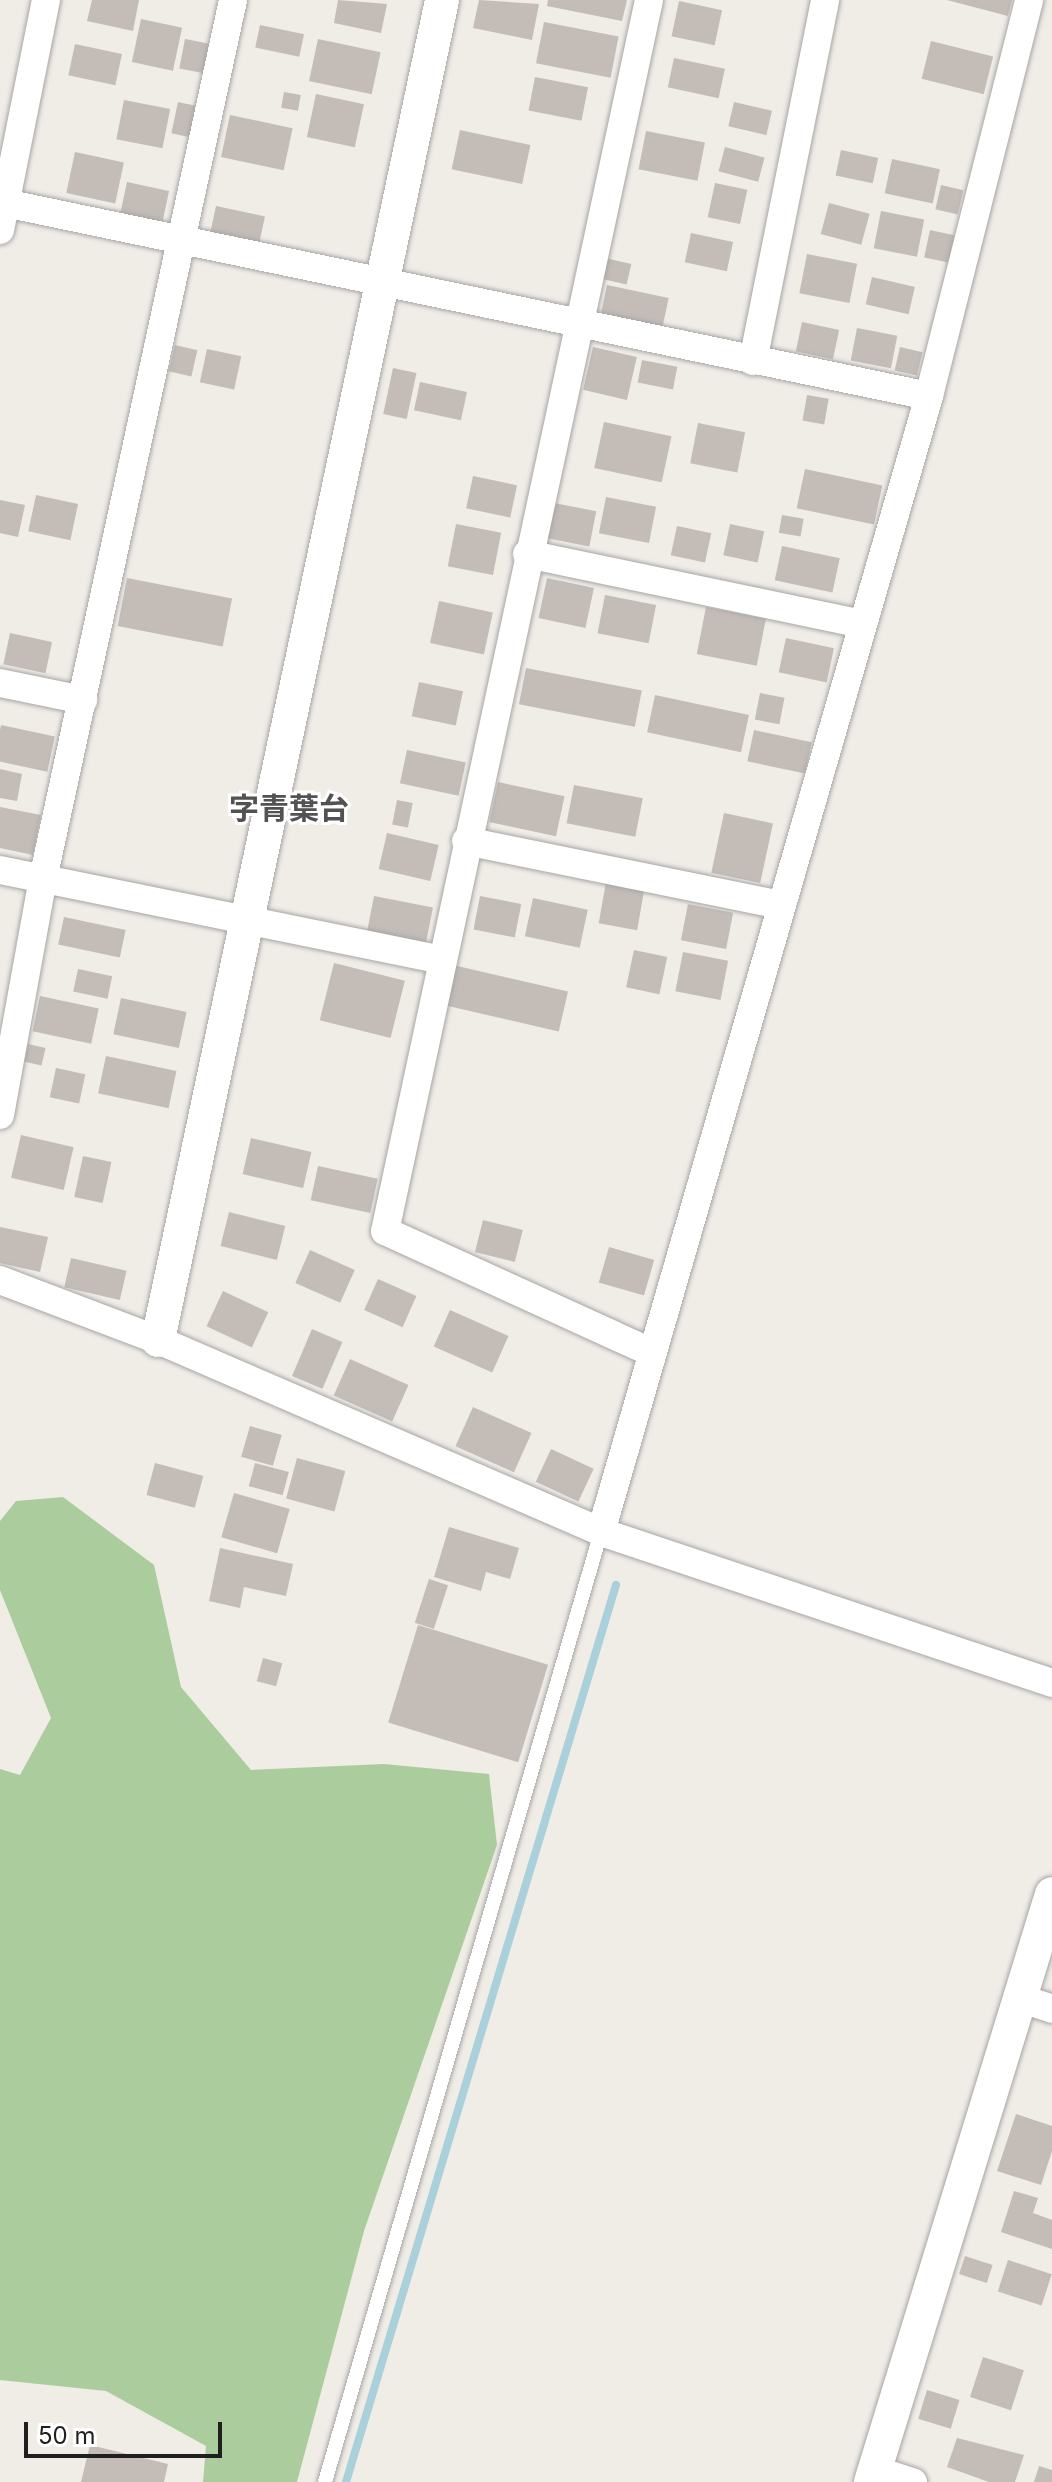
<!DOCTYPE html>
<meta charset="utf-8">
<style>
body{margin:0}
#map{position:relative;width:1052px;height:2482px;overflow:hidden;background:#f0ece6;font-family:Inter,"Noto Sans JP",sans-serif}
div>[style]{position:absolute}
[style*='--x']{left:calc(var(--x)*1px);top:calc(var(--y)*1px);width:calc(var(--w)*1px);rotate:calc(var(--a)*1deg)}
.forest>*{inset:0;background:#abcd9d}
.stream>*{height:8px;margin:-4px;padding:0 4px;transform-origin:4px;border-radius:4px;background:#a9d0db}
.building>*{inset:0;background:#c4bcb6;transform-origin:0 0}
.roads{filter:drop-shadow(0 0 2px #a6a6a6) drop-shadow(0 0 2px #a6a6a6)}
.service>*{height:14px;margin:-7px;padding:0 7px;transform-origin:7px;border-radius:7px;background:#fff}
.minor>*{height:28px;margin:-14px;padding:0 14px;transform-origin:14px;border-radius:14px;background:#fff}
.tertiary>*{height:34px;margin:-17px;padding:0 17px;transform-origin:17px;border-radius:17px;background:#fff}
span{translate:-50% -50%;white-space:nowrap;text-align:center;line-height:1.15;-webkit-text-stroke:6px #fff;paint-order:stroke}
.quarter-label{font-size:30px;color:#525252;font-weight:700}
.scale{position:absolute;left:24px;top:2422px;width:198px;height:36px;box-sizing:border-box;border:4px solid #1f1f1f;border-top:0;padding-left:10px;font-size:24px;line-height:28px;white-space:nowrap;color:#1f1f1f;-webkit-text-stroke:6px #fff;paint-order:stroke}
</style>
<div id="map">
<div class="forest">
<div style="clip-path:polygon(63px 1497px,154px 1565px,181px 1687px,251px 1770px,384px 1764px,489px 1774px,497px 1845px,364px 2231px,297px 2482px,203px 2482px,206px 2446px,106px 2391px,0 2380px,0 1769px,20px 1775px,51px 1718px,0 1590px,0 1521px,16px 1501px)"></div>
</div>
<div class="stream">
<div style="--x:346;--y:2482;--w:937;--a:-73.25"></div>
</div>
<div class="building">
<div style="clip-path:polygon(92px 0,139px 0,133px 31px,87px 21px)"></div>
<div style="clip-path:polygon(338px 0,387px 4px,381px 33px,334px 23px)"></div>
<div style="clip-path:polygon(479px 0,539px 4px,532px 40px,473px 28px)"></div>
<div style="clip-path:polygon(548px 0,627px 0,622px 21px,547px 6px)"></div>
<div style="clip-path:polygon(947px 0,1012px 0,1008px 16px)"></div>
<div style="left:679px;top:1px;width:44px;height:36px;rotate:12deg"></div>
<div style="left:141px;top:19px;width:42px;height:44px;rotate:12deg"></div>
<div style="left:544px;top:22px;width:76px;height:42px;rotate:11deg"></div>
<div style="left:260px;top:25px;width:45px;height:23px;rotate:12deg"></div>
<div style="left:185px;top:39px;width:25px;height:30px;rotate:11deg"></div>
<div style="left:318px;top:39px;width:64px;height:43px;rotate:12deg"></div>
<div style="left:931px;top:41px;width:64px;height:39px;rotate:14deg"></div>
<div style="left:75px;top:44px;width:48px;height:32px;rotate:12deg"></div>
<div style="left:674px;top:58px;width:52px;height:30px;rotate:12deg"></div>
<div style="left:535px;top:77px;width:54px;height:34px;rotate:11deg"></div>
<div style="left:284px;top:92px;width:17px;height:16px;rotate:10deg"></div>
<div style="left:316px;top:94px;width:49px;height:44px;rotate:12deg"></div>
<div style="left:124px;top:100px;width:47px;height:40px;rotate:11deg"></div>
<div style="left:178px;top:102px;width:19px;height:32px;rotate:12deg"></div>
<div style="left:734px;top:102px;width:39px;height:25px;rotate:13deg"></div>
<div style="left:230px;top:115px;width:64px;height:43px;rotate:12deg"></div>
<div style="left:460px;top:130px;width:72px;height:40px;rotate:12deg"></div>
<div style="left:646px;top:131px;width:60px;height:39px;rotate:11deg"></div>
<div style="left:725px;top:147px;width:41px;height:25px;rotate:15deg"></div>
<div style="left:841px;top:150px;width:38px;height:26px;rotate:12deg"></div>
<div style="left:75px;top:152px;width:50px;height:42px;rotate:12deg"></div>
<div style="left:892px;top:159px;width:49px;height:35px;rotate:12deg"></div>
<div style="left:127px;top:182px;width:43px;height:34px;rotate:12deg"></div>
<div style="left:715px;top:183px;width:33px;height:35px;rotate:12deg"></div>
<div style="left:941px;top:185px;width:23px;height:25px;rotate:13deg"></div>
<div style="left:829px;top:203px;width:42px;height:32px;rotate:15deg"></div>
<div style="left:216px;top:206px;width:50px;height:31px;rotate:12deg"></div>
<div style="left:881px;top:211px;width:44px;height:38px;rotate:11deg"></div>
<div style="left:930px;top:230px;width:25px;height:28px;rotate:12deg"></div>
<div style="left:691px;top:233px;width:43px;height:30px;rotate:12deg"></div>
<div style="left:807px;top:254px;width:51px;height:40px;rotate:11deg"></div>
<div style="left:605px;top:258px;width:27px;height:21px;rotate:13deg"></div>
<div style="left:872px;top:277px;width:44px;height:28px;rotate:13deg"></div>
<div style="left:607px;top:285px;width:63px;height:33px;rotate:12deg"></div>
<div style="left:802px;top:322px;width:38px;height:30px;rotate:12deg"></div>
<div style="left:857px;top:328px;width:41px;height:33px;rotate:11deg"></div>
<div style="left:175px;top:345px;width:23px;height:27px;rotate:13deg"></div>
<div style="left:593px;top:347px;width:45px;height:44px;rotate:13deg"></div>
<div style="left:900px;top:347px;width:23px;height:24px;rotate:13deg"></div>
<div style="left:207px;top:349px;width:35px;height:34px;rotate:12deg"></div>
<div style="left:642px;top:360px;width:36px;height:23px;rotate:11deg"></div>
<div style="left:393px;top:368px;width:24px;height:47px;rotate:12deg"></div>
<div style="left:420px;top:382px;width:48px;height:29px;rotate:12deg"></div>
<div style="left:807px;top:395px;width:22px;height:26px;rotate:10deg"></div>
<div style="left:604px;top:422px;width:69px;height:47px;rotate:12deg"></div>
<div style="left:698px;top:423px;width:48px;height:41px;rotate:11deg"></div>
<div style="left:805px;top:469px;width:79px;height:40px;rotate:12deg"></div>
<div style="left:473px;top:476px;width:45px;height:33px;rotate:12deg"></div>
<div style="left:36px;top:495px;width:43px;height:37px;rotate:12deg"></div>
<div style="left:606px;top:497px;width:51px;height:37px;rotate:11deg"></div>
<div style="clip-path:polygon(0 500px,25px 505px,18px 537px,0 533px)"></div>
<div style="left:554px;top:503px;width:43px;height:36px;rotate:11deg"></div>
<div style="left:782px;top:515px;width:22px;height:18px;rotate:10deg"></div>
<div style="left:456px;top:524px;width:46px;height:43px;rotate:11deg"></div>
<div style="left:730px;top:524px;width:35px;height:32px;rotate:12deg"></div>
<div style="left:677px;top:526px;width:35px;height:30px;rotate:12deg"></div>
<div style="left:782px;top:546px;width:59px;height:35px;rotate:12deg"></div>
<div style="left:127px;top:578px;width:107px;height:49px;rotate:11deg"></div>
<div style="left:547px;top:578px;width:48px;height:41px;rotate:12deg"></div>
<div style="left:605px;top:595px;width:52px;height:39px;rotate:11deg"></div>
<div style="left:439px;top:601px;width:55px;height:43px;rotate:12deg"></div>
<div style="left:706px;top:607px;width:61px;height:48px;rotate:11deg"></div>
<div style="left:10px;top:633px;width:43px;height:32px;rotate:12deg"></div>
<div style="left:786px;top:638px;width:49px;height:35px;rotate:12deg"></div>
<div style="left:526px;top:668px;width:118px;height:37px;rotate:11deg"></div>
<div style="left:419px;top:682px;width:45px;height:35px;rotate:12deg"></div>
<div style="left:760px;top:693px;width:25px;height:27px;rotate:11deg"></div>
<div style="left:655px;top:695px;width:96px;height:38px;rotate:12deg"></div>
<div style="left:1px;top:725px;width:55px;height:36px;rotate:12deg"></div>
<div style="left:754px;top:730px;width:59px;height:32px;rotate:12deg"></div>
<div style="left:407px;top:750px;width:60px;height:34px;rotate:12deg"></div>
<div style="clip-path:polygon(0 769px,22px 774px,17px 801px,0 798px)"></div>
<div style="left:498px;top:782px;width:68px;height:41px;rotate:12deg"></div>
<div style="left:574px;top:785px;width:70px;height:39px;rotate:11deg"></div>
<div style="left:397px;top:800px;width:16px;height:25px;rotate:11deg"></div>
<div style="clip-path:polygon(0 807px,41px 815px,33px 855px,0 848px)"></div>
<div style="left:724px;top:813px;width:50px;height:61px;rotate:12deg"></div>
<div style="left:387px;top:833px;width:53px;height:37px;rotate:13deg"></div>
<div style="left:606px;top:882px;width:39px;height:42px;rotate:10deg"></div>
<div style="left:374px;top:896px;width:60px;height:36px;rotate:11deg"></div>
<div style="left:480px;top:896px;width:42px;height:34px;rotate:11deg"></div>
<div style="left:533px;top:898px;width:56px;height:39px;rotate:12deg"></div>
<div style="left:688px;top:904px;width:46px;height:37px;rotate:11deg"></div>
<div style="left:64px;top:917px;width:63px;height:28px;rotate:12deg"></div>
<div style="left:634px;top:950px;width:34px;height:38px;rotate:12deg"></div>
<div style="left:683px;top:952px;width:46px;height:40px;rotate:11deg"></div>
<div style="left:334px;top:963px;width:73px;height:59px;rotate:14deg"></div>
<div style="left:453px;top:965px;width:118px;height:41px;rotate:13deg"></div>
<div style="left:78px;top:969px;width:35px;height:23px;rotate:12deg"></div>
<div style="left:40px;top:996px;width:60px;height:36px;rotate:12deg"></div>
<div style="left:121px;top:998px;width:67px;height:37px;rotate:12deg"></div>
<div style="left:28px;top:1044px;width:18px;height:18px;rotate:13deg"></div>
<div style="left:106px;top:1056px;width:72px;height:38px;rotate:12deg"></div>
<div style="left:56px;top:1068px;width:30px;height:30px;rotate:12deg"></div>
<div style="left:21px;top:1135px;width:54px;height:44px;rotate:13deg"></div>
<div style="left:251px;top:1138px;width:62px;height:37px;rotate:13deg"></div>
<div style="left:83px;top:1156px;width:29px;height:42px;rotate:12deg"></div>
<div style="left:318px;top:1166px;width:61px;height:35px;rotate:12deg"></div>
<div style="left:229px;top:1212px;width:58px;height:35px;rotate:14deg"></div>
<div style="left:483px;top:1220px;width:41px;height:33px;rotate:14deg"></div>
<div style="clip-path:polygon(0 1227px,48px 1237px,40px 1272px,0 1263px)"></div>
<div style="left:609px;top:1247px;width:47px;height:37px;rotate:16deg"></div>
<div style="left:310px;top:1250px;width:49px;height:36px;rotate:24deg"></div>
<div style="left:71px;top:1258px;width:57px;height:30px;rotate:13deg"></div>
<div style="left:378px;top:1279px;width:42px;height:34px;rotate:24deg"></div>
<div style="left:223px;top:1291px;width:50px;height:39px;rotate:25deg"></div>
<div style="left:450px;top:1310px;width:64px;height:40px;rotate:24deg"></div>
<div style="left:312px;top:1329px;width:33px;height:51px;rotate:23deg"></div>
<div style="left:350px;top:1359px;width:64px;height:40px;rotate:24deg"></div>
<div style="left:473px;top:1407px;width:64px;height:43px;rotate:24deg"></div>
<div style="left:250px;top:1426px;width:33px;height:32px;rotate:16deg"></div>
<div style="left:551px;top:1449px;width:47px;height:36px;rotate:25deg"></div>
<div style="left:297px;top:1458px;width:50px;height:42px;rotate:15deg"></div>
<div style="left:155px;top:1463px;width:50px;height:33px;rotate:15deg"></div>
<div style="left:255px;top:1463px;width:35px;height:24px;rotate:15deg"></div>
<div style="left:234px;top:1493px;width:58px;height:46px;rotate:16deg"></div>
<div style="clip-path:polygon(449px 1527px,519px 1548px,510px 1579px,486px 1572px,481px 1591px,434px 1577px)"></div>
<div style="clip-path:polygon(220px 1548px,293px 1564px,286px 1596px,244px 1587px,240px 1608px,209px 1601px)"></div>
<div style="left:429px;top:1579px;width:20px;height:46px;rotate:18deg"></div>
<div style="left:418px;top:1625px;width:136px;height:102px;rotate:17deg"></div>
<div style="left:263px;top:1658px;width:20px;height:24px;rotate:15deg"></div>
<div style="clip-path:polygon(1016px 2114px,1052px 2126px,1052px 2151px,1041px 2185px,997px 2171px)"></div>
<div style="clip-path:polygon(1014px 2191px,1038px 2198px,1033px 2213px,1052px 2220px,1052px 2249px,1001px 2232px)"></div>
<div style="left:965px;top:2256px;width:29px;height:19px;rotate:18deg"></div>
<div style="left:1008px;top:2260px;width:46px;height:33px;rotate:18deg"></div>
<div style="left:983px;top:2357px;width:43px;height:42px;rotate:18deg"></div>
<div style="left:927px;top:2390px;width:34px;height:30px;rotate:17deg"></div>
<div style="clip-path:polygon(957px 2438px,1024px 2455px,1015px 2482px,989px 2482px,947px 2467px)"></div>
<div style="clip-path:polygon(90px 2445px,168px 2464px,164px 2482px,81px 2482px)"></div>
<div style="clip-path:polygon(1039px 2466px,1052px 2470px,1052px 2482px,1034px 2482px)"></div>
</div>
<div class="roads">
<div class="service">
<div style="--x:325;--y:2482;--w:989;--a:-73.8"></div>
</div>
<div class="minor">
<div style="--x:649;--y:0;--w:1259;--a:102.1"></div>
<div style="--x:385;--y:1231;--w:292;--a:24.5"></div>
<div style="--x:0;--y:202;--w:949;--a:11.8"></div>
<div style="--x:0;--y:230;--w:235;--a:-78.7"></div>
<div style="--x:753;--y:361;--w:368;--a:-78.7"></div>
<div style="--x:527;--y:554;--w:342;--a:11.8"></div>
<div style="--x:0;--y:683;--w:85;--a:11.6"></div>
<div style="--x:466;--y:841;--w:321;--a:11.5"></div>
<div style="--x:0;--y:870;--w:450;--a:11.5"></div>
<div style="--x:0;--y:1115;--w:240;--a:-79.7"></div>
<div style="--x:43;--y:879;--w:899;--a:-77.8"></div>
<div style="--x:0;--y:1280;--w:169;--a:20.8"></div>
<div style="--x:158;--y:1340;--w:483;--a:23.4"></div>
<div style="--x:601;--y:1532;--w:476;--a:18.5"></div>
<div style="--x:601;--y:1532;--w:1182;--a:-73.89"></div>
<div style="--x:929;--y:396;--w:408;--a:-75.8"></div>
<div style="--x:1019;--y:1998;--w:35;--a:18"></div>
<div style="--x:875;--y:2470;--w:40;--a:18"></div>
</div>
<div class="tertiary">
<div style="--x:158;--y:1340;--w:1370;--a:-78.03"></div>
<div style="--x:871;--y:2482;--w:615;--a:-72.89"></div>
</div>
</div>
<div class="quarter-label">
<span style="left:289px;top:808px">字青葉台</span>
</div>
<div class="scale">50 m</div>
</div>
